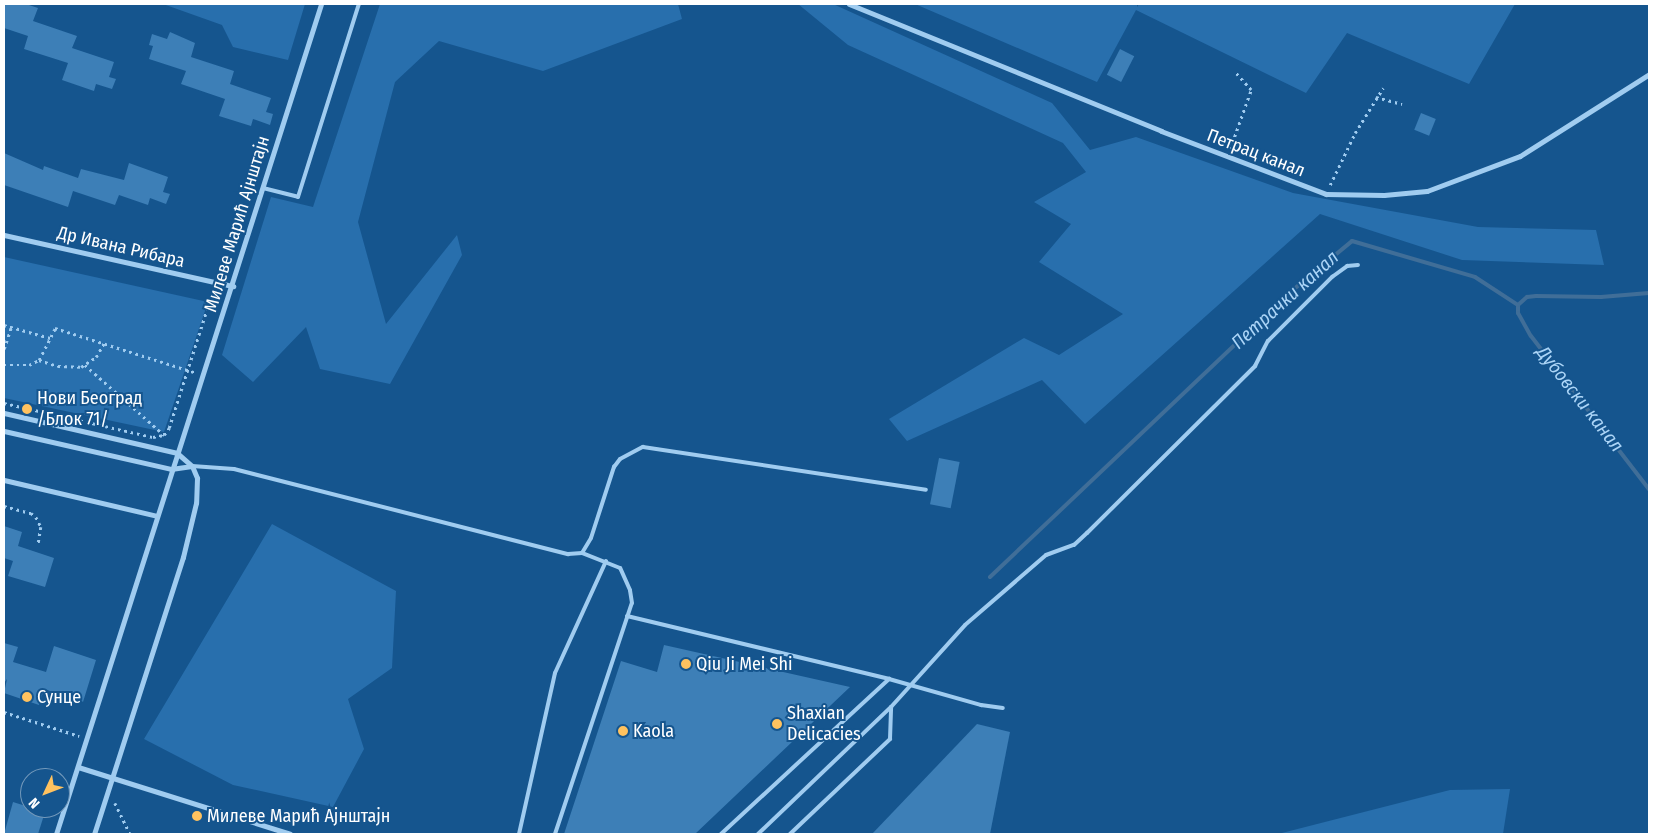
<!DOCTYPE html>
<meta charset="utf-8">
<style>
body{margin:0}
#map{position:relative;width:1653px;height:838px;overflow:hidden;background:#15558e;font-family:"Fira Sans Condensed",sans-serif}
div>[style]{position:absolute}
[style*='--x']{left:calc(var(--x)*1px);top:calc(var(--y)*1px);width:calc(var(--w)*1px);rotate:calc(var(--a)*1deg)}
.green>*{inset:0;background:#286fad}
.stream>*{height:4px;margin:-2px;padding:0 2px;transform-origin:2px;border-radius:2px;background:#406e98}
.building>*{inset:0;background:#3d7fb7;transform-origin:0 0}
.path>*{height:2.5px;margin-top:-1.25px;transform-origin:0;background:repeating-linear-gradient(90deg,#a0ccf0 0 2.5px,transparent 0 6.5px)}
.service>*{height:4px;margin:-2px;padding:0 2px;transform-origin:2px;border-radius:2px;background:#a0ccf0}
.minor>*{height:5px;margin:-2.5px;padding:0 2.5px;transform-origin:2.5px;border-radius:2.5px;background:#a0ccf0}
.dots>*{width:14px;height:14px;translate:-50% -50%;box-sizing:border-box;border:2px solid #15558e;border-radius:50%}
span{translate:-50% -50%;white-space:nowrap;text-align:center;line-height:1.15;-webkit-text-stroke:4px #15558e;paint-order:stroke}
.street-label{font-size:18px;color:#fff}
.poi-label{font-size:18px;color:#fff}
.left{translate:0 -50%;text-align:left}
.water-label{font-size:19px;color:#acd5f7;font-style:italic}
.frame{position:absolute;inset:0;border:5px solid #fff;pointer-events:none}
.north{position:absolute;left:20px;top:768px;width:50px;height:50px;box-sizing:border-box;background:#15558e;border:1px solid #7399bb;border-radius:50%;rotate:227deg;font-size:14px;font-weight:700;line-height:20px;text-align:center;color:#fff}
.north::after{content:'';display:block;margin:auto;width:18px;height:22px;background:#ffc25f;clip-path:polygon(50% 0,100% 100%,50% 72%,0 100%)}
</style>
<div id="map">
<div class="green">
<div style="clip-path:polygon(163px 4px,305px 4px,288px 60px,233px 47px,222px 25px)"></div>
<div style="clip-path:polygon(380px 4px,678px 4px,682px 19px,543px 71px,439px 41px,395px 82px,358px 222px,386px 324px,457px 235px,462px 255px,390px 384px,320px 369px,306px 327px,253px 382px,222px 355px,271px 197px,313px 207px)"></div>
<div style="clip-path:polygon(798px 4px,833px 4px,1052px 103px,1090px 150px,1136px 137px,1293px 193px,1478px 227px,1596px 230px,1604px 265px,1462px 260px,1320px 214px,1085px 424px,1042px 380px,907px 441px,889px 419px,1024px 338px,1059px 355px,1123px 314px,1039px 262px,1071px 224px,1034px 202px,1086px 172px,1063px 143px,848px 45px)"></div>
<div style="clip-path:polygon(915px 4px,1137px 4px,1137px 7px,1139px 4px,1515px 4px,1469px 84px,1347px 33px,1306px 93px,1136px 10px,1097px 82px)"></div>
<div style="clip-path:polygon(4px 257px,208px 302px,164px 432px,4px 398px)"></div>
<div style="clip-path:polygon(272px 524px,396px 591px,392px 668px,348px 699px,364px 749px,333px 807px,233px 785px,144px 739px)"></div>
<div style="clip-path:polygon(1510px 789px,1503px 834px,1278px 834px,1450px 790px)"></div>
</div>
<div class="stream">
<div style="--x:1518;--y:305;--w:8;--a:90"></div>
<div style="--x:1518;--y:313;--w:26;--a:61"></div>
<div style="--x:1531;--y:336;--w:193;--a:52.4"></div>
<div style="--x:1518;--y:305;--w:12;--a:-42"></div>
<div style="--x:1527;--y:297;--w:9;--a:-6"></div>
<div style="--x:1536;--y:296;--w:65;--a:0.9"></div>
<div style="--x:1601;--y:297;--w:48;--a:-4.8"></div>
<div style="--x:990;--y:577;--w:411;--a:-43.5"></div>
<div style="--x:1288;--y:294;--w:83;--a:-39.6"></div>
<div style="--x:1352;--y:241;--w:128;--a:16.3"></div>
<div style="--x:1475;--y:277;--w:51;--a:33.1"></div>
</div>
<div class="building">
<div style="clip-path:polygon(4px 4px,26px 4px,38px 8px,33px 21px,77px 36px,72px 48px,114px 62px,109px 77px,116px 79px,112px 89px,96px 84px,94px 91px,62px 80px,68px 63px,24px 49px,28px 36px,4px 28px)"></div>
<div style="clip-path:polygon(170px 32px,195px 43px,191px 57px,234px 71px,230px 84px,271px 98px,266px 112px,273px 114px,270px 125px,253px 119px,251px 126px,219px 116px,225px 99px,181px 84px,186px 71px,149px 59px,153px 46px,149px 45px,152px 34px,167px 39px)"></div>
<div style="left:1120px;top:49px;width:16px;height:29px;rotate:27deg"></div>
<div style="left:1421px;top:113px;width:16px;height:18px;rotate:22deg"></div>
<div style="clip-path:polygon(4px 153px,43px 170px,44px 166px,78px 178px,81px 169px,124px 180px,129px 163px,168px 177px,163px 192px,170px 194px,166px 204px,150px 198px,148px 205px,119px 195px,115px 205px,73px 191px,68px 207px,4px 185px)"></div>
<div style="left:939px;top:458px;width:21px;height:47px;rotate:11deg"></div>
<div style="clip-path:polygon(4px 526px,22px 532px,18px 546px,54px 558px,45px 587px,8px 576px,13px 561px,4px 558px)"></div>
<div style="clip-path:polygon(4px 643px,18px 647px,13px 662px,46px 672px,54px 646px,96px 660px,83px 702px,44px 689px,39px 705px,4px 693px,7px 679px,4px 683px)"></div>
<div style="clip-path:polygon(664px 645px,850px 687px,695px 834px,564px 834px,621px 661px,657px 672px)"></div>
<div style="clip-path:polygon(977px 724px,1010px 732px,990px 834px,872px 834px)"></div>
<div style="clip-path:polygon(13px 802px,45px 812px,38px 834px,4px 834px)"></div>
</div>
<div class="path">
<div style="--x:1376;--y:97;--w:27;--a:15"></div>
<div style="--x:1230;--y:149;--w:63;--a:-70.4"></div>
<div style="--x:1251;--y:90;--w:25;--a:-132"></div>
<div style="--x:1330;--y:185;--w:58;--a:-64.3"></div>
<div style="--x:1355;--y:133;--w:53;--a:-58.1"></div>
<div style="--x:4;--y:325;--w:48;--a:15.8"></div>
<div style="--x:4;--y:349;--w:23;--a:-72"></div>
<div style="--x:39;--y:360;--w:20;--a:18"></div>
<div style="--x:58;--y:366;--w:23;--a:2"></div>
<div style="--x:81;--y:367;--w:18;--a:-34"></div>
<div style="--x:96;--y:357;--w:16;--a:-60"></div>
<div style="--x:4;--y:365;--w:25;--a:0"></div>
<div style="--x:29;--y:365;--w:11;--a:-27"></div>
<div style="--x:39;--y:360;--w:36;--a:-63"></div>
<div style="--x:55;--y:328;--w:146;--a:17.6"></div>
<div style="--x:85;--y:365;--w:106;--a:41.5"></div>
<div style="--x:4;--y:403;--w:153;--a:12.9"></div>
<div style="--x:153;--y:437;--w:11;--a:-10"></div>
<div style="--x:164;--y:435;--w:9;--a:-54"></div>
<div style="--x:169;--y:428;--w:145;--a:-72.3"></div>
<div style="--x:4;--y:506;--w:28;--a:15"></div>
<div style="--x:31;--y:513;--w:6;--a:39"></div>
<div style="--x:36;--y:517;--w:11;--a:63"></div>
<div style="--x:41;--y:527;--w:18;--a:99"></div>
<div style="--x:4;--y:712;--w:79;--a:17.7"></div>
<div style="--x:115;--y:803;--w:34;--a:64"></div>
</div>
<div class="service">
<div style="--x:263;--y:188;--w:36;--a:14"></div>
<div style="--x:298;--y:197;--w:202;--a:-72.5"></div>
<div style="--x:192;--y:466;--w:42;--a:4.1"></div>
<div style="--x:234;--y:469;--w:345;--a:14.3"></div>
<div style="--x:568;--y:554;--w:14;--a:-4"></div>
<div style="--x:582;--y:553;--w:17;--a:-59"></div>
<div style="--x:591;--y:538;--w:75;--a:-72.1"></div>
<div style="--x:614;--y:467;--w:10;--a:-53"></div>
<div style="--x:620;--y:459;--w:26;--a:-28"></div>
<div style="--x:643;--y:447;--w:286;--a:8.6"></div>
<div style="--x:627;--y:616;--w:269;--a:13.5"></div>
<div style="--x:889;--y:679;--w:96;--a:15.8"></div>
<div style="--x:981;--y:705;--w:22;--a:8"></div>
<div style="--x:519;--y:834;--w:165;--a:-77.4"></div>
<div style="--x:555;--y:673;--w:123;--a:-65.5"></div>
<div style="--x:555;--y:834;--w:243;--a:-71.6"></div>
<div style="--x:632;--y:603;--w:13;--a:-99"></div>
<div style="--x:630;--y:590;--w:24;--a:-114"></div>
<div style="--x:620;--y:568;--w:41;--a:-158.5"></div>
<div style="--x:721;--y:834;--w:229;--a:-42.7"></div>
<div style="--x:758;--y:834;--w:184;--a:-43.7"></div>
<div style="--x:790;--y:834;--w:138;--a:-43.5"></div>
<div style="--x:890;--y:739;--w:32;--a:-88"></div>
<div style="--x:891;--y:707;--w:110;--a:-47.9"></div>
<div style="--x:965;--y:625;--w:107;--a:-40.8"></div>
<div style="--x:1046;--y:555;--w:30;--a:-20"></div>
<div style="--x:1074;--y:545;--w:18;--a:-43"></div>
<div style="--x:1087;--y:533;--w:237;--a:-44.8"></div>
<div style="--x:1255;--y:366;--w:28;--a:-63"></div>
<div style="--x:1268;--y:341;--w:91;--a:-45"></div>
<div style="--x:1332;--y:277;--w:19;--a:-36"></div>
<div style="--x:1347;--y:266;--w:11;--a:-5"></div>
</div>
<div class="minor">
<div style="--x:849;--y:4;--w:337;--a:22.1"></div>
<div style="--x:1161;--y:131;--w:177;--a:20.9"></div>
<div style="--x:1326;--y:194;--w:58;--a:1"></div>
<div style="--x:1384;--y:195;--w:43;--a:-5.3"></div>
<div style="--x:1427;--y:191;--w:99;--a:-20.6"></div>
<div style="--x:1520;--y:156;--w:153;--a:-32.4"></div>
<div style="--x:4;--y:235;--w:235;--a:12.6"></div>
<div style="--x:4;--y:413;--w:178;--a:13"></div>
<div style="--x:177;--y:453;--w:20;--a:41"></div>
<div style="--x:192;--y:466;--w:13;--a:67"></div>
<div style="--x:197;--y:478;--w:25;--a:92"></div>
<div style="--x:196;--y:503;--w:56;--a:103.5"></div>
<div style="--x:183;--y:557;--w:291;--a:107.8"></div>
<div style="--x:4;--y:431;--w:171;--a:12.8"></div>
<div style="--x:171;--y:469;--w:21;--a:-8"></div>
<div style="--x:4;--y:480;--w:157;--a:13.2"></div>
<div style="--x:78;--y:767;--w:222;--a:17.5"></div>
<div style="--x:56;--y:834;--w:871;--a:-72.29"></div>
</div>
<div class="dots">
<div style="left:27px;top:409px;background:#ffc25f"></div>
<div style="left:686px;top:664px;background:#ffc25f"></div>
<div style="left:27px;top:697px;background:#ffc25f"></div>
<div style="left:777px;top:724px;background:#ffc25f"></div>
<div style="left:623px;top:731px;background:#ffc25f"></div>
<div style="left:197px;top:816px;background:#ffc25f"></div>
</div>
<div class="street-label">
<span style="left:1256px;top:153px;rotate:21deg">Петрац канал</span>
<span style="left:237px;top:224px;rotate:-73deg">Милеве Марић Ајнштајн</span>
<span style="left:121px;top:247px;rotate:13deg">Др Ивана Рибара</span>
</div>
<div class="poi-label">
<span class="left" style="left:37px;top:409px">Нови Београд<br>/Блок 71/</span>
<span class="left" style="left:696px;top:664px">Qiu Ji Mei Shi</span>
<span class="left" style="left:37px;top:697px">Сунце</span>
<span class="left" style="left:787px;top:724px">Shaxian<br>Delicacies</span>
<span class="left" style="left:633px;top:731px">Kaola</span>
<span class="left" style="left:207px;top:816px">Милеве Марић Ајнштајн</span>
</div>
<div class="water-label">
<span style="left:1285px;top:300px;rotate:-42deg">Петрачки канал</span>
<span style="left:1580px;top:399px;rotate:52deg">Дубовски канал</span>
</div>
<div class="frame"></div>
<div class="north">N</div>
</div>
